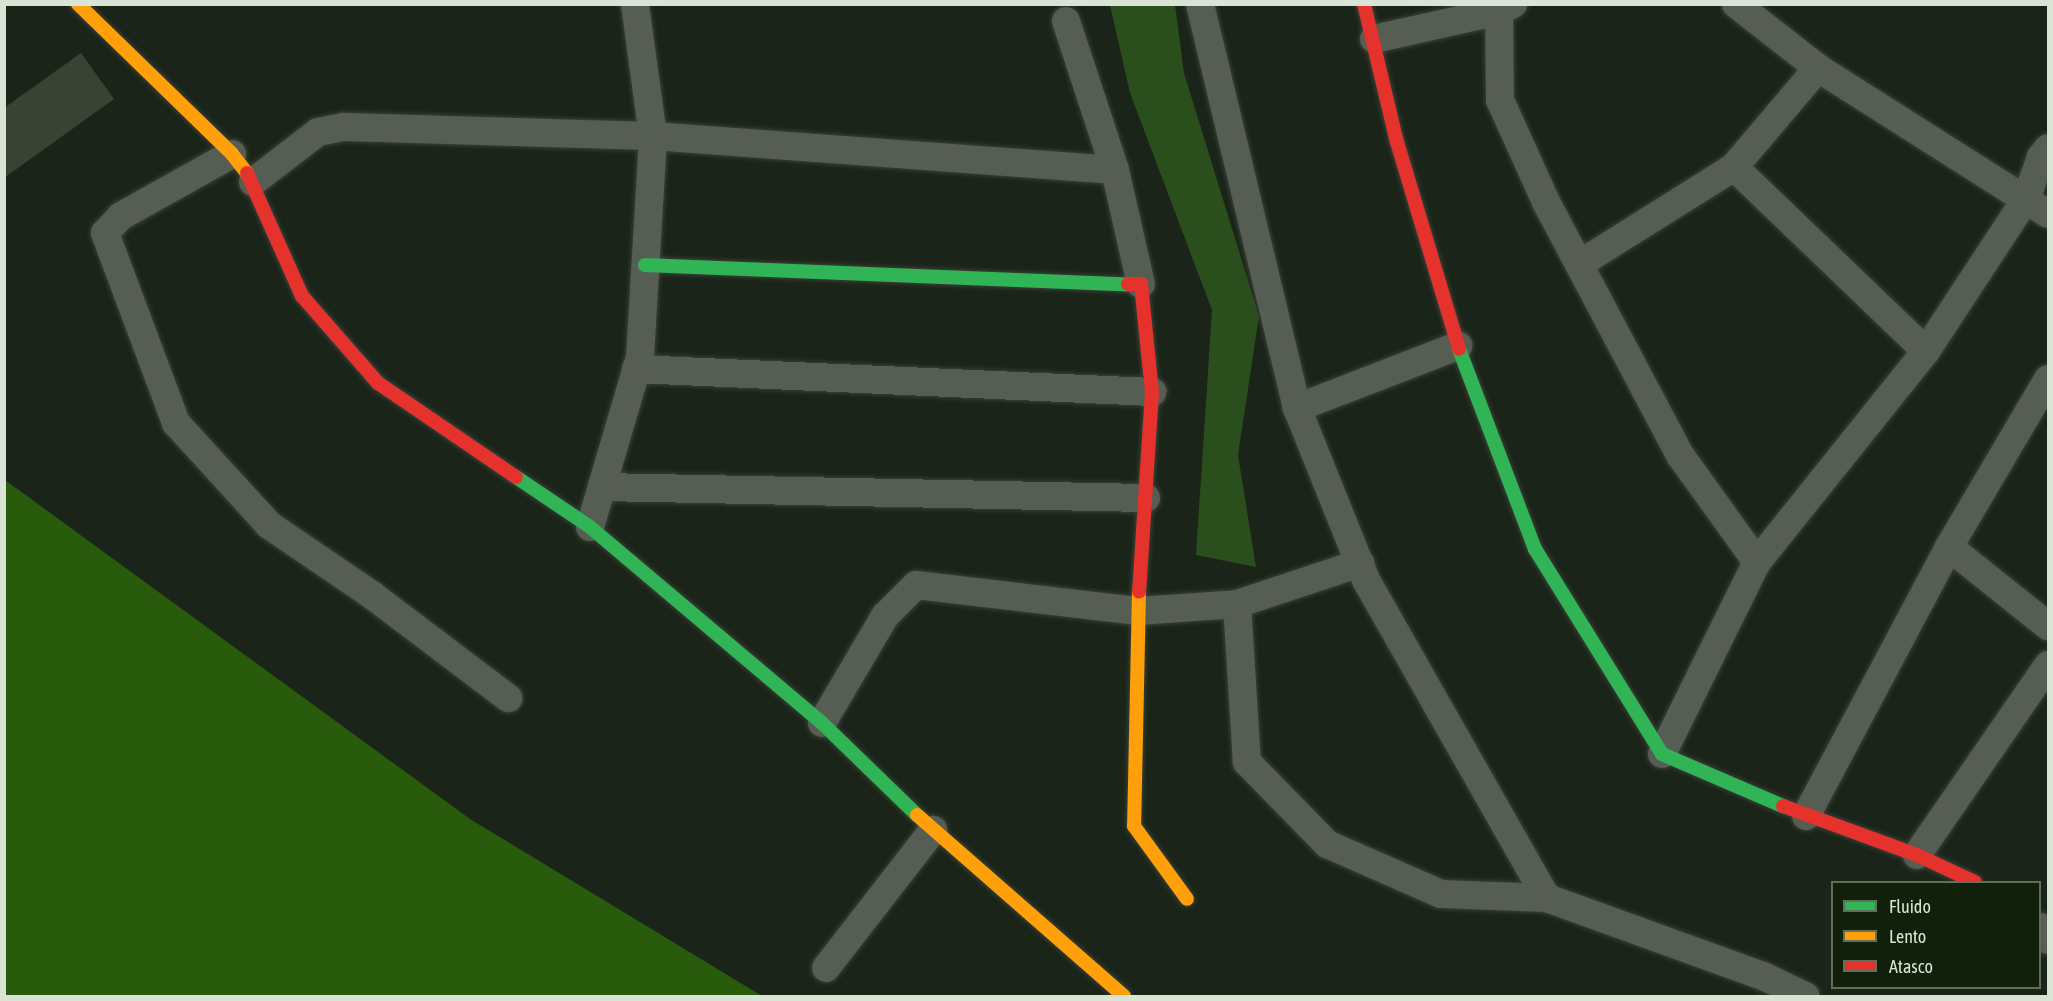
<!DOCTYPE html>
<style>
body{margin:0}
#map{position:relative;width:2053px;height:1001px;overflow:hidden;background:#1b2418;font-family:"Asap Condensed",sans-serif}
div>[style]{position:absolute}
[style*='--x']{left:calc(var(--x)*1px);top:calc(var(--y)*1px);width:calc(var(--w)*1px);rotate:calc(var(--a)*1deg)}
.green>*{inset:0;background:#2b4f1c}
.water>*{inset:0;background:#285b0c}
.building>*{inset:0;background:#384333}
.roads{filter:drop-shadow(0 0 2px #394037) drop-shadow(0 0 2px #394037)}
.street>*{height:28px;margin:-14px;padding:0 14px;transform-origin:14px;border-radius:14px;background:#565d53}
.fast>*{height:14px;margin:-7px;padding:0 7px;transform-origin:7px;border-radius:7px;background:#30b455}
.slow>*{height:14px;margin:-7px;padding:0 7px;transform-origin:7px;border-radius:7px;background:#ff9f0a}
.jam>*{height:14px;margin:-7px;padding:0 7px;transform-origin:7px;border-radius:7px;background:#e5322d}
span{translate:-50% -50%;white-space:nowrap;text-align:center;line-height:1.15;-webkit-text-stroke:4.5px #10200a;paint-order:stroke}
.frame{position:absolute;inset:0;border:6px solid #d9e4d5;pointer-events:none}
.legend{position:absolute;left:1831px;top:881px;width:210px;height:108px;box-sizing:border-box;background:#10200a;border:2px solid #606e5b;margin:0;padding:8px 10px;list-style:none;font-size:18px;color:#d9e4d5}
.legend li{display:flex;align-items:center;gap:12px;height:30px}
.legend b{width:30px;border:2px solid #606e5b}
</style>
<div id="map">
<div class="green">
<div style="clip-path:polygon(1110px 5px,1175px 5px,1184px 73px,1259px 316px,1238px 455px,1256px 567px,1196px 555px,1212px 310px,1130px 93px)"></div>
</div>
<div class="water">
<div style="clip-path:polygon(5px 480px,470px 819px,762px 996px,5px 996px)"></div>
</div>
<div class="building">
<div style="clip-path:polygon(81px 53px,114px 99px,4px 178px,4px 108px)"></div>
</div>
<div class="roads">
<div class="street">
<div style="--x:1200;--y:4;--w:415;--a:76.5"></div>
<div style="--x:1297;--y:408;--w:185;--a:68.1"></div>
<div style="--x:1366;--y:580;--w:366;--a:60.4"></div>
<div style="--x:1499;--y:4;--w:96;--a:89.4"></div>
<div style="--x:1500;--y:100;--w:112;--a:65.7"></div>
<div style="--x:1546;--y:202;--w:286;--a:62.1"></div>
<div style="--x:1680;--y:455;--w:132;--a:54.3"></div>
<div style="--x:1736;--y:4;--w:104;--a:38"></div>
<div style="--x:1818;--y:68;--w:272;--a:32.4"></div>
<div style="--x:1066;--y:21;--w:157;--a:71.8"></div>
<div style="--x:1115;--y:170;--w:117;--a:77.2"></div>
<div style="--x:1374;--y:39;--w:128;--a:-12.6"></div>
<div style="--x:1499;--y:11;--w:16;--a:-27"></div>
<div style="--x:232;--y:154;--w:127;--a:150.8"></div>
<div style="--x:121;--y:216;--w:23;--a:133"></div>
<div style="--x:105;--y:233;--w:203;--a:69.5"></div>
<div style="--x:176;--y:423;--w:138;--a:47.6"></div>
<div style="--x:269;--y:525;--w:125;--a:34.2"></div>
<div style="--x:372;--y:595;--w:171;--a:37.1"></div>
<div style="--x:1734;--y:167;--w:266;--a:43.8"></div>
<div style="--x:253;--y:182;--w:82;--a:-37.6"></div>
<div style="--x:318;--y:132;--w:26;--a:-11"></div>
<div style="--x:344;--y:127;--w:309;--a:1.7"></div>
<div style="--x:653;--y:136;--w:463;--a:4.2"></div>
<div style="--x:1581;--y:263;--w:181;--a:-32.1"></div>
<div style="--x:1734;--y:167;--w:130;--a:-49.7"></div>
<div style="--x:636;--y:369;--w:517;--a:2.55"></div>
<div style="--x:1297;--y:408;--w:173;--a:-21.1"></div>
<div style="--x:602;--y:487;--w:544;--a:1.16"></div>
<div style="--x:590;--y:527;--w:177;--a:-73.6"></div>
<div style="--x:640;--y:357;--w:221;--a:-86.6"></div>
<div style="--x:653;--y:136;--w:133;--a:-97.8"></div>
<div style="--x:1949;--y:547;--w:127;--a:38.6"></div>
<div style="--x:1237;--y:604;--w:158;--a:86.4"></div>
<div style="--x:1247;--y:762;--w:115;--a:45.7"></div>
<div style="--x:1327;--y:844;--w:124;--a:23.7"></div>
<div style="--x:1441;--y:894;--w:106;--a:2.2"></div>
<div style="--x:1547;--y:898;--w:230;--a:19.9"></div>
<div style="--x:1763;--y:976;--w:47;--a:25.5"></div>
<div style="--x:822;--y:723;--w:124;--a:-59.5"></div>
<div style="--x:885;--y:616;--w:44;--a:-45"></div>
<div style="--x:916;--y:585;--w:224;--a:6.7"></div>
<div style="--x:1138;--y:611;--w:99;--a:-4"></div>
<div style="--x:1237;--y:604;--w:130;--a:-18.4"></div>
<div style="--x:1662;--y:754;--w:214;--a:-63.7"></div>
<div style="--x:1757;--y:562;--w:270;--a:-51.3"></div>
<div style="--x:1926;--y:351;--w:182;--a:-56.7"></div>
<div style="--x:2026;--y:199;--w:45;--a:-70.3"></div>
<div style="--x:2041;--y:157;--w:11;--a:-52"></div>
<div style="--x:1806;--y:816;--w:305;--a:-62"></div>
<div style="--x:1949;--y:547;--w:195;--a:-59.5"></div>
<div style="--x:1917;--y:855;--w:231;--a:-55.4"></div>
<div style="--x:2040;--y:927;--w:15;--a:58"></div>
<div style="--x:826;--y:968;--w:175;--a:-52.2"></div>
</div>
<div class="fast">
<div style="--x:645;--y:265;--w:483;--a:2.3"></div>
<div style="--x:1459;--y:349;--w:214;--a:69.2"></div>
<div style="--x:1535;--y:549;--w:241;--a:58.2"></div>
<div style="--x:1662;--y:754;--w:132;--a:23.3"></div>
<div style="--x:516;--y:477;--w:89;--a:34"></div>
<div style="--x:590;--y:527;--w:304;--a:40.2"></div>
<div style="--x:822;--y:723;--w:132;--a:44.1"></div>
</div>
<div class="slow">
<div style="--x:78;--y:4;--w:215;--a:44.2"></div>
<div style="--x:232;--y:154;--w:24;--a:52"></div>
<div style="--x:1139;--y:592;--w:234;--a:91.2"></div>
<div style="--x:1134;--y:826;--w:90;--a:54"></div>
<div style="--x:917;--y:815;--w:275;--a:41.2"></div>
</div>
<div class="jam">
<div style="--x:1364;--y:4;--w:142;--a:76.6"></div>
<div style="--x:1397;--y:142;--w:216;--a:73.3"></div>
<div style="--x:247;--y:173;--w:135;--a:65.9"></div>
<div style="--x:302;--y:296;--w:116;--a:48.9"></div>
<div style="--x:378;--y:383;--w:167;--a:34.3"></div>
<div style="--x:1128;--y:284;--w:13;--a:0"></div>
<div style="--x:1141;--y:284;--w:109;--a:84.2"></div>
<div style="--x:1152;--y:392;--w:200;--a:93.7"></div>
<div style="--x:1783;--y:806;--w:143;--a:20.1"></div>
<div style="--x:1917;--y:855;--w:64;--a:25"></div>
</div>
</div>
<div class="frame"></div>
<ul class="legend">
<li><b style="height:8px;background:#30b455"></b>Fluido</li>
<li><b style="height:8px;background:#ff9f0a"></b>Lento</li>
<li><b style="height:8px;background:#e5322d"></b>Atasco</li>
</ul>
</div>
